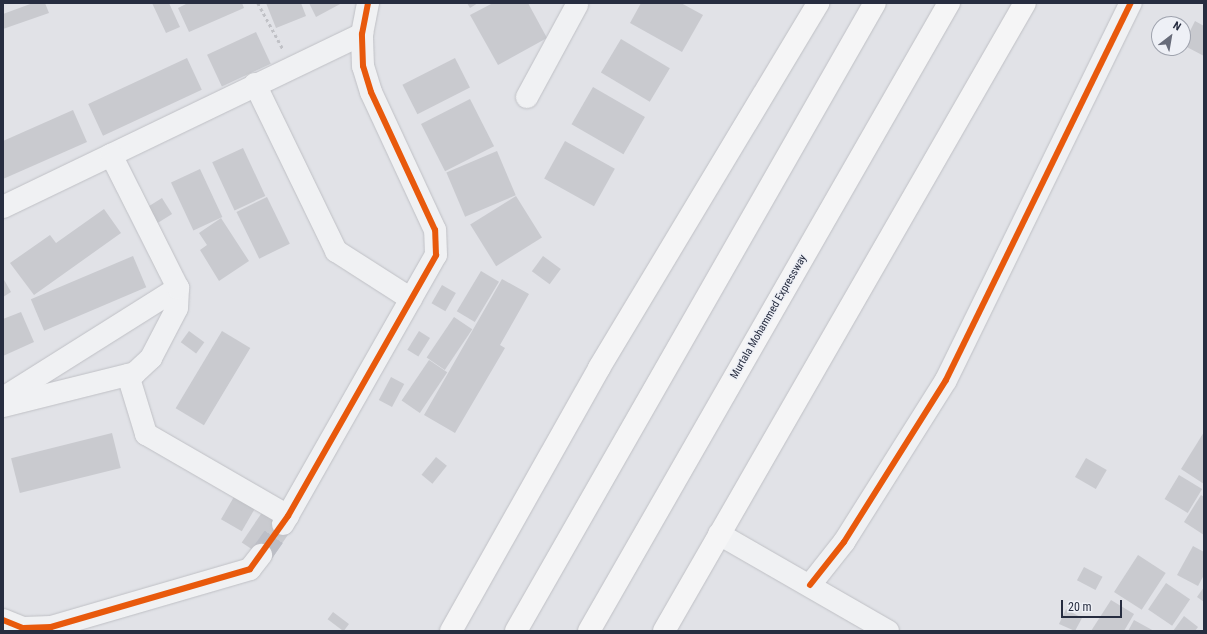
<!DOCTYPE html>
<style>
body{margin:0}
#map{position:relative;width:1207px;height:634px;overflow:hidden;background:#e1e2e7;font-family:"Roboto Condensed",sans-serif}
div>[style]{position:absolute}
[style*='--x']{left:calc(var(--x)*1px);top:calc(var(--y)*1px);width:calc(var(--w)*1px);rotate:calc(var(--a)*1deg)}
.building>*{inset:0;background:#c9cacf;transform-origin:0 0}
.minor-tunnel>*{height:22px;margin-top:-11px;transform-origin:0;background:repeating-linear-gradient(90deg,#bcbec6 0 22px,transparent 0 33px)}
.path>*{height:2.5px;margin-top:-1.25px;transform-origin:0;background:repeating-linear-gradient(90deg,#c0c1c6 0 3px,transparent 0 6px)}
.roads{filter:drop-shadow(0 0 1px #bfc0c5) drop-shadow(0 0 1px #bfc0c5)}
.minor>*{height:22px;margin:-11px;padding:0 11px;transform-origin:11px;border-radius:11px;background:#f0f1f3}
.tertiary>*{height:22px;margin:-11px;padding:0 11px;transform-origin:11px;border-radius:11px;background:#f0f1f3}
.primary>*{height:22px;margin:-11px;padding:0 11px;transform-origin:11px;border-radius:11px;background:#f5f5f6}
.motorway>*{height:22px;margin:-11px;padding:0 11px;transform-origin:11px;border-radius:11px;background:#f5f5f6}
.cycleway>*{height:6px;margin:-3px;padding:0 3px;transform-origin:3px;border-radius:3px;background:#e8590c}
span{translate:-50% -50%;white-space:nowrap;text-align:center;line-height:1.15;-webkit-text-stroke:3px #eef0f6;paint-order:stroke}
.street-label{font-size:11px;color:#272d40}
.frame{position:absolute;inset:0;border:4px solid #272d40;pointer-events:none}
.north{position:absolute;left:1151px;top:16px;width:40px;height:40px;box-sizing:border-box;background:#eef0f6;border:1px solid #9ea2ad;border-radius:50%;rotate:31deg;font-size:11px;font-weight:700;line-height:16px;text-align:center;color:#272d40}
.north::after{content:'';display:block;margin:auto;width:14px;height:18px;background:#686c7a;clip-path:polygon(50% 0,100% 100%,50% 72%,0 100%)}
.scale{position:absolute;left:1061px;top:600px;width:61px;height:18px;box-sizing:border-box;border:2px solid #272d40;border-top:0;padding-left:5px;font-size:12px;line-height:14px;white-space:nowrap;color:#272d40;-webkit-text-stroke:3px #eef0f6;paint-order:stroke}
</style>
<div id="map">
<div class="building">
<div style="clip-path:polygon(33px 3px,45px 3px,49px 13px,3px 29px,3px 14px)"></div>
<div style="clip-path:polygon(152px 3px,169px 3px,180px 27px,166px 33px)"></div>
<div style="clip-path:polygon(188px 3px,242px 3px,244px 8px,189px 32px,178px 8px)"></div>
<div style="clip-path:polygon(266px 3px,301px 3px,306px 16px,276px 28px)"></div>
<div style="clip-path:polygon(309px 3px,342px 3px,316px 17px)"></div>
<div style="clip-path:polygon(467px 3px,478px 3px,470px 8px)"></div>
<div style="clip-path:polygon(493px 3px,528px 3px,547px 38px,498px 65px,470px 15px)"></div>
<div style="clip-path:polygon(641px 3px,681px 3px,703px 15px,682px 52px,630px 23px)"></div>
<div style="clip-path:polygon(1195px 21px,1204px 26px,1204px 56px,1183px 45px)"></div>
<div style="left:256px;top:32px;width:35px;height:54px;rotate:65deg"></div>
<div style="left:621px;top:39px;width:57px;height:39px;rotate:31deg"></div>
<div style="left:187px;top:58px;width:35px;height:109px;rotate:65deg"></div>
<div style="left:455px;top:58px;width:33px;height:59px;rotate:63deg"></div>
<div style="left:593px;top:87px;width:60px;height:43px;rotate:30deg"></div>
<div style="left:470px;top:99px;width:53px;height:55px;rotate:63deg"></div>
<div style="clip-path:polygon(73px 110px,87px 142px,3px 179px,3px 141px)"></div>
<div style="left:565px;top:141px;width:57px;height:43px;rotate:29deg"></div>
<div style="left:243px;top:148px;width:53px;height:34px;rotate:65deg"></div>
<div style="left:497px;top:151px;width:48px;height:55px;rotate:67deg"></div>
<div style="left:200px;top:169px;width:53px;height:32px;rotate:65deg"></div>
<div style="left:516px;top:196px;width:49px;height:54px;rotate:58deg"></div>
<div style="left:267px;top:197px;width:52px;height:34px;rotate:64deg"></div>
<div style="left:162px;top:198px;width:19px;height:17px;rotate:58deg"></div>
<div style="clip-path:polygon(104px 209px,121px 233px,34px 295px,10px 263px,50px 235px,56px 243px)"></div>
<div style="clip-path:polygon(221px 218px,249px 261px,219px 281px,200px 250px,207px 245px,199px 233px)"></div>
<div style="left:133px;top:256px;width:34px;height:111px;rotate:67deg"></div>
<div style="left:543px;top:256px;width:22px;height:19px;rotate:36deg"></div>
<div style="left:481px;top:271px;width:21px;height:47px;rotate:31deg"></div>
<div style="clip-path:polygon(3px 278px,11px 292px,3px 297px)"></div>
<div style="clip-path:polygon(502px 279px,529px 294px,500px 345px,505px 348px,455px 433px,424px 415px)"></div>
<div style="left:442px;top:285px;width:16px;height:21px;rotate:30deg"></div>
<div style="clip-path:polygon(21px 312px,34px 342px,3px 356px,3px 319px)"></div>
<div style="left:454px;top:317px;width:22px;height:49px;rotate:34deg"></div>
<div style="left:189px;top:331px;width:19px;height:14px;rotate:36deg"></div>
<div style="left:222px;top:331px;width:33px;height:90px;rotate:31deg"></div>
<div style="left:419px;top:331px;width:13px;height:22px;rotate:32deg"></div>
<div style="left:429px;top:360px;width:22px;height:49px;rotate:34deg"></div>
<div style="left:391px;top:377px;width:15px;height:26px;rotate:28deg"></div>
<div style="clip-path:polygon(1204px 432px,1204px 484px,1181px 469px)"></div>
<div style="left:112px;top:433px;width:36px;height:104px;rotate:76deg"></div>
<div style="left:436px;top:457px;width:14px;height:23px;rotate:39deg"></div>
<div style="left:1086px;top:458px;width:24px;height:22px;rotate:30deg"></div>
<div style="left:1179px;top:475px;width:27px;height:28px;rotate:31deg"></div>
<div style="left:235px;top:495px;width:24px;height:28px;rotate:30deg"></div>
<div style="clip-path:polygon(1201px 495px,1204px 497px,1204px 535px,1184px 522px)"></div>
<div style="left:263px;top:511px;width:34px;height:38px;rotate:34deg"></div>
<div style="clip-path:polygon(1193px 546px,1204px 552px,1204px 575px,1198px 586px,1177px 575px)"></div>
<div style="left:1138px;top:555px;width:33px;height:44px;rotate:33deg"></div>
<div style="left:1084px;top:567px;width:21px;height:15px;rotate:28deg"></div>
<div style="left:1166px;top:583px;width:29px;height:32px;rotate:34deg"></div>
<div style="clip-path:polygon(1204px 587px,1204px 602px,1197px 597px)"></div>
<div style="clip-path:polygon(1111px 600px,1134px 614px,1124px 631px,1091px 631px)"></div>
<div style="clip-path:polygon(1066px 609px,1082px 618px,1075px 631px,1059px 624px)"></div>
<div style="left:333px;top:612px;width:20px;height:9px;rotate:37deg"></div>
<div style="clip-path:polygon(1184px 616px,1198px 627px,1195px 631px,1173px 631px)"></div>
<div style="clip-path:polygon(1134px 620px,1154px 631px,1128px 631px)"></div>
</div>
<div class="minor-tunnel">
<div style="--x:261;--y:555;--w:38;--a:-55"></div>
</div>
<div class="path">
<div style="--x:258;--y:3;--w:52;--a:61.5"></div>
</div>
<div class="roads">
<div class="minor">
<div style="--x:255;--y:84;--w:186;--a:64.1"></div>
<div style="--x:336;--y:251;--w:89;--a:32.6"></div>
<div style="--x:527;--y:97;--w:105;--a:-61.5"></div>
<div style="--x:3;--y:207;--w:399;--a:-25.7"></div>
<div style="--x:128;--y:375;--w:62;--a:73"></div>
<div style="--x:146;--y:434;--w:164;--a:30"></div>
<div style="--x:3;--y:398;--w:207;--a:-32.2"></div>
<div style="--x:3;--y:406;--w:136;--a:-14"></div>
<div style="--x:135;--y:373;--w:22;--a:-43"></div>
<div style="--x:151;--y:358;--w:56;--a:-62.5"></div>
<div style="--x:177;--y:308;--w:20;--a:-87"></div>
<div style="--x:178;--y:288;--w:149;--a:-116.7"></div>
<div style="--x:283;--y:524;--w:309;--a:-60.4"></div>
<div style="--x:436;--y:255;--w:25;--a:-92"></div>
<div style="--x:435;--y:230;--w:152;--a:-114.9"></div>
<div style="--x:371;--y:92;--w:27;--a:-107"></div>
<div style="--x:363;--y:66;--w:32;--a:-92"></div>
<div style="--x:362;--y:34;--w:32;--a:-79"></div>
<div style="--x:810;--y:585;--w:55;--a:-51.7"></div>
<div style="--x:844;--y:542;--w:191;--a:-57.8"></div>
<div style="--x:946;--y:380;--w:420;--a:-63.9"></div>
<div style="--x:3;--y:620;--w:22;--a:22"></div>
<div style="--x:23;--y:628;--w:28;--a:-2"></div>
<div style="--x:51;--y:627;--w:207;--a:-16.2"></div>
<div style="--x:250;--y:569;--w:18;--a:-52"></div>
</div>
<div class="tertiary">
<div style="--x:719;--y:534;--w:195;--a:29.9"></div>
</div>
<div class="primary">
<div style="--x:451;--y:631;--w:302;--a:-60.6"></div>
<div style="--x:599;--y:368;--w:426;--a:-59"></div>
<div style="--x:664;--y:631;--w:724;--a:-60.11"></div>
</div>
<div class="motorway">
<div style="--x:516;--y:631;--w:723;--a:-60.25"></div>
<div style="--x:589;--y:631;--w:724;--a:-60.18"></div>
</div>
</div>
<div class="cycleway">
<div style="--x:810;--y:585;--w:55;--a:-51.7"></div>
<div style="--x:844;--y:542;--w:191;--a:-57.8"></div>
<div style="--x:946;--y:380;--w:420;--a:-63.9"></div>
<div style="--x:3;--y:620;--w:22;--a:22"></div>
<div style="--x:23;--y:628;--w:28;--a:-2"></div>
<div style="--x:51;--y:627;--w:207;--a:-16.2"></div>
<div style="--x:250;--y:569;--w:65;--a:-54.4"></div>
<div style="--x:288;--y:516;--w:300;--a:-60.4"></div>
<div style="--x:436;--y:255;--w:25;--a:-92"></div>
<div style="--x:435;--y:230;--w:152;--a:-114.9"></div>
<div style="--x:371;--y:92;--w:27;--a:-107"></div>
<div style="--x:363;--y:66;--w:32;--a:-92"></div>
<div style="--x:362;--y:34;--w:32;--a:-79"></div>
</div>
<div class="street-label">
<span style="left:769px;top:317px;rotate:-60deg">Murtala Mohammed Expressway</span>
</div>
<div class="frame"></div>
<div class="north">N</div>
<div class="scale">20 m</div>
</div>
